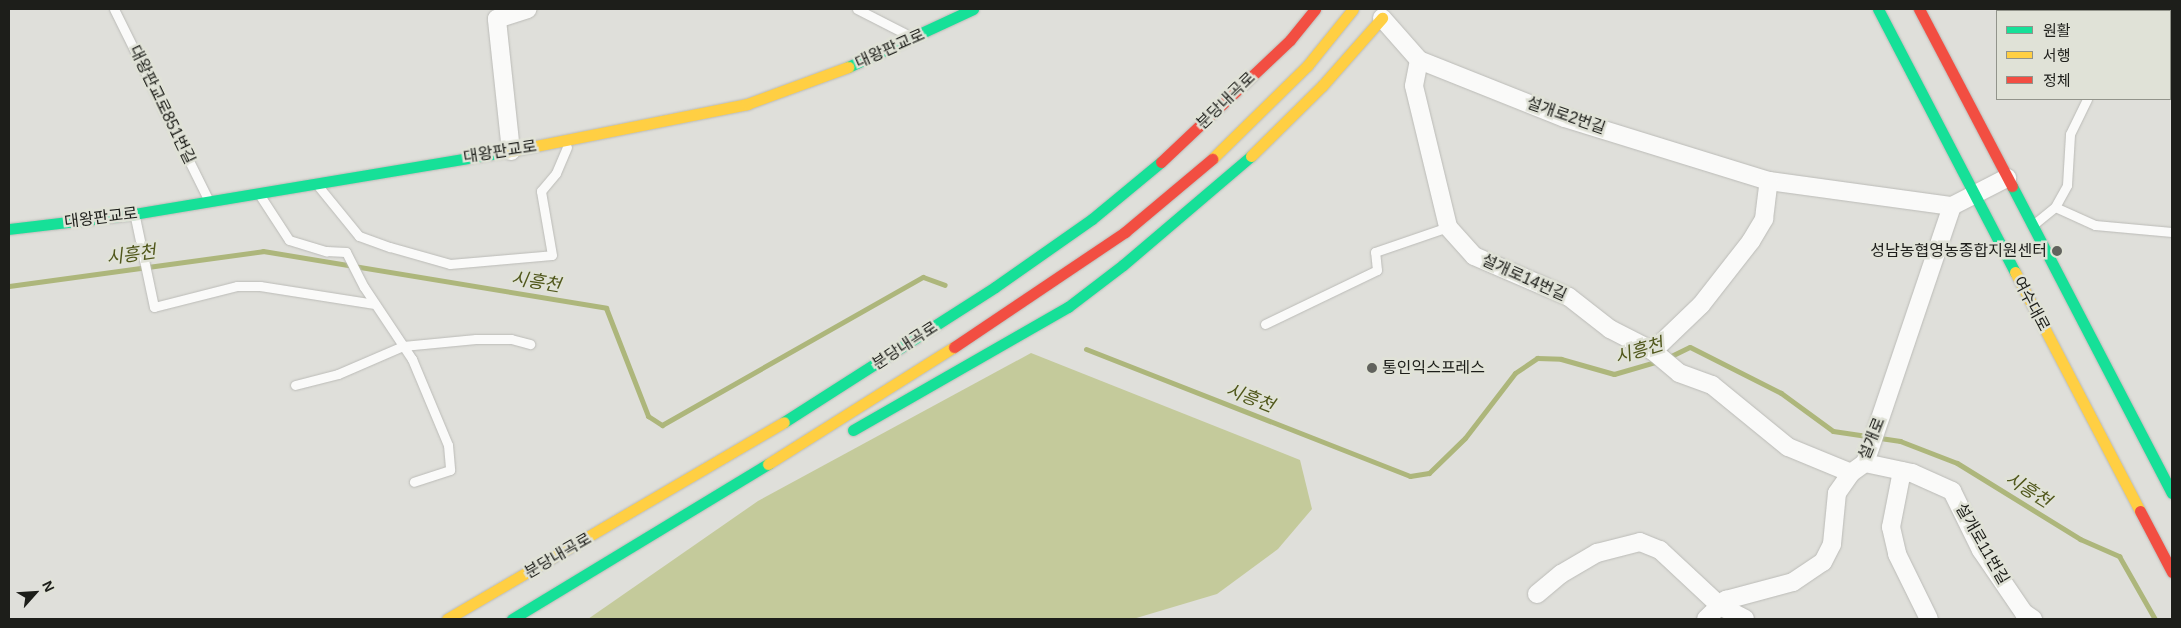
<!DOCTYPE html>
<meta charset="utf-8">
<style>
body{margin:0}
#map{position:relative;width:2181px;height:628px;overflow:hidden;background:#dfdfda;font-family:Helvetica,"Noto Sans KR",sans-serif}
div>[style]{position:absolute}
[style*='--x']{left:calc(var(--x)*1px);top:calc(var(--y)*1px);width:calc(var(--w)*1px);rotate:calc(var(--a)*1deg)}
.forest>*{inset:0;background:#c4ca9b}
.stream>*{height:5px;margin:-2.5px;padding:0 2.5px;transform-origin:2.5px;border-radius:2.5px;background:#adb67b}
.roads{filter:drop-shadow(0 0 1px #bbbbb7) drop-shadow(0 0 1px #bbbbb7)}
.lane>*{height:9px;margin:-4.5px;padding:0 4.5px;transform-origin:4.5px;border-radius:4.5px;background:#fafaf9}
.street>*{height:18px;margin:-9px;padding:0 9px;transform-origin:9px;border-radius:9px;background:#fafaf9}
.fast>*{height:11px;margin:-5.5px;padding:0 5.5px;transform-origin:5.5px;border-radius:5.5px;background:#16e098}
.slow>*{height:11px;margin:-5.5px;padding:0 5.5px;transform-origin:5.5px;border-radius:5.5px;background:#ffcf43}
.jam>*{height:11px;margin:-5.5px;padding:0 5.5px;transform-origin:5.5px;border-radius:5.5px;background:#f24e42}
.dots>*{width:14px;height:14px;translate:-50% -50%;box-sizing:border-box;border:2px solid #e0e2d7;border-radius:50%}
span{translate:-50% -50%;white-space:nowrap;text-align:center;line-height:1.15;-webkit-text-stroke:5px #e0e2d7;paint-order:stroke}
.street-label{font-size:16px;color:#1d1e1a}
.poi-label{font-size:16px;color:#1d1e1a}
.right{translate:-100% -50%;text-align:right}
.left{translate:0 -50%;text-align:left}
.water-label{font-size:18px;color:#50571b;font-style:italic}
.frame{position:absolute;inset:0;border:10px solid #1d1e1a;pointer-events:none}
.legend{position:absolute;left:1996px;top:10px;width:175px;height:90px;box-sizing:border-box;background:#e0e2d7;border:1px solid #92948b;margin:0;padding:6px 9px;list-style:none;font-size:15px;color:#1d1e1a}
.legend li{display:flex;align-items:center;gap:10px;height:25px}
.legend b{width:25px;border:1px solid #92948b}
.north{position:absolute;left:10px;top:568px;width:50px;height:50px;-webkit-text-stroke:4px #e0e2d7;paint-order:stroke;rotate:64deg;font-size:14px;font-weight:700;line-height:20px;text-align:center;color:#1d1e1a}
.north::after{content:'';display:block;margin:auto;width:18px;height:22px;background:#1d1e1a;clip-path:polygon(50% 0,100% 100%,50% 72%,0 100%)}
</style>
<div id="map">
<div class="forest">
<div style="clip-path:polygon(1031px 353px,1300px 460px,1312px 509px,1278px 549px,1217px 594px,1133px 619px,588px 619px,758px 501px)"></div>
</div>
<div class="stream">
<div style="--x:9;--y:286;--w:256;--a:-7.8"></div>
<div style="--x:263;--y:251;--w:348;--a:9.4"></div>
<div style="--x:606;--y:308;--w:116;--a:68.7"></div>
<div style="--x:648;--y:416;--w:17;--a:33"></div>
<div style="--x:662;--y:425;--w:300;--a:-29.6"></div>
<div style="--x:923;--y:277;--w:23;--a:20"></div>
<div style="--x:1086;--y:349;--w:348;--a:21.4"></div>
<div style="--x:1410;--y:476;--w:19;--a:-9"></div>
<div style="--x:1429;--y:473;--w:50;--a:-44.2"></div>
<div style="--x:1465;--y:438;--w:82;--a:-52.4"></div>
<div style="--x:1515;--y:373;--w:27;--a:-34"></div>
<div style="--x:1537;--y:358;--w:24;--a:2"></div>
<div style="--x:1561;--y:359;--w:55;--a:15.8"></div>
<div style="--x:1614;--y:374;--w:47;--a:-16.1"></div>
<div style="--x:1667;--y:358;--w:25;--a:-26"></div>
<div style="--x:1690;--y:347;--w:102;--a:26.8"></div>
<div style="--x:1781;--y:393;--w:64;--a:36.2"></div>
<div style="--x:1833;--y:431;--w:68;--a:8.5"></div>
<div style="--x:1900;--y:441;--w:61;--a:21.1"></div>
<div style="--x:1957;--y:463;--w:145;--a:31.7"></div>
<div style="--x:2080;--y:539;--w:43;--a:23.6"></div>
<div style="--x:2119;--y:556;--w:73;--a:60.3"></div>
</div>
<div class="roads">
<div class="lane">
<div style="--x:114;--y:9;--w:212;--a:63.7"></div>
<div style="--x:857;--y:9;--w:55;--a:27"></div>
<div style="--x:2137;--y:11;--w:2;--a:-63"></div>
<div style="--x:319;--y:187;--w:63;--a:50.8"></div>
<div style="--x:359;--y:236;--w:33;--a:20"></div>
<div style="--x:390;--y:247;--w:62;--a:15.8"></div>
<div style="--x:450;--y:264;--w:102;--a:-5"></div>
<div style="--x:552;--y:255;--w:65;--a:-99.8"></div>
<div style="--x:541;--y:191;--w:23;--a:-50"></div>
<div style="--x:556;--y:173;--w:28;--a:-67"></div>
<div style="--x:261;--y:197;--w:51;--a:56.9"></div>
<div style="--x:289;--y:240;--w:39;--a:17"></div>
<div style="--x:326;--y:251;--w:20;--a:3"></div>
<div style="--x:346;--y:252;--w:39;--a:63"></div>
<div style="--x:364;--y:287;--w:87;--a:56.3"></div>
<div style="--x:412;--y:359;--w:93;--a:67.3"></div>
<div style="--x:448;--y:445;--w:25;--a:85"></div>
<div style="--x:450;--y:470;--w:38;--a:162"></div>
<div style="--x:2055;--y:207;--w:25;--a:-61"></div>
<div style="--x:2067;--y:185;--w:51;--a:-86.6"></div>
<div style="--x:2070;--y:134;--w:39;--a:-64"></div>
<div style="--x:135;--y:217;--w:92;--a:78.1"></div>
<div style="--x:154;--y:307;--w:86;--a:-14.2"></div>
<div style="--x:237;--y:286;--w:23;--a:0"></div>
<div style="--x:260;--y:286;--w:116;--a:8.9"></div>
<div style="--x:2034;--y:224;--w:27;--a:-39"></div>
<div style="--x:2055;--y:207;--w:44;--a:24.2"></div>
<div style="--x:2095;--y:225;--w:77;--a:5.2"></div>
<div style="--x:1265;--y:324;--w:124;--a:-25.7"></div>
<div style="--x:1377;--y:270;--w:18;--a:-96"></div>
<div style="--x:1375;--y:252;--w:77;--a:-18.9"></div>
<div style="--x:295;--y:385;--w:44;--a:-14.3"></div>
<div style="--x:338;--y:374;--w:71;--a:-23.3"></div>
<div style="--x:403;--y:346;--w:73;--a:-5.5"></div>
<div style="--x:476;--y:339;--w:35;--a:0"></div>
<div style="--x:511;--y:339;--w:20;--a:15"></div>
</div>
<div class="street">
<div style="--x:1382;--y:18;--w:56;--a:48.6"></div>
<div style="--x:1419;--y:60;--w:157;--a:21.7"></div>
<div style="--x:1565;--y:118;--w:214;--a:17.2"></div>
<div style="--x:1769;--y:181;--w:185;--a:7.8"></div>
<div style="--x:1419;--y:60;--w:26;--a:101"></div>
<div style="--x:1414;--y:86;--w:145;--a:76.4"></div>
<div style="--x:1448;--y:227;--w:39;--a:48"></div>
<div style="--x:1474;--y:256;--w:103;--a:23.3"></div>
<div style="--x:1569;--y:297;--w:52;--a:38"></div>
<div style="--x:1610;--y:329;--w:48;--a:27.1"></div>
<div style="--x:1653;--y:351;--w:34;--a:40"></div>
<div style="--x:1679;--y:373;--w:35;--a:20"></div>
<div style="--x:1712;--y:385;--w:98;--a:39.2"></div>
<div style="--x:1788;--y:447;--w:68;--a:22.4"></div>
<div style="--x:511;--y:151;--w:133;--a:-96.1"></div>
<div style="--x:497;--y:19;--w:32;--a:-18"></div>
<div style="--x:1653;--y:351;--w:66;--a:-43.8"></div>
<div style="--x:1701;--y:305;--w:81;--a:-52"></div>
<div style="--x:1751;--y:241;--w:26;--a:-59"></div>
<div style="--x:1764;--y:219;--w:38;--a:-83"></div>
<div style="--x:1865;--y:463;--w:48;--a:12"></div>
<div style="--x:1912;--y:473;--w:44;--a:24.2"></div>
<div style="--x:1952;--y:491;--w:66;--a:63.8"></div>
<div style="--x:1981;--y:550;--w:76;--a:55.7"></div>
<div style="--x:2024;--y:613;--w:11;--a:34"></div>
<div style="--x:1902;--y:471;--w:57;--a:101.1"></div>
<div style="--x:1891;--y:527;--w:28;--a:77"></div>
<div style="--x:1897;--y:554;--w:72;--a:63.8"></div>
<div style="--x:1537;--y:594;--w:31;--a:-40"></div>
<div style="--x:1561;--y:574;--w:42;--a:-30.3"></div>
<div style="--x:1597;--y:553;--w:44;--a:-14.3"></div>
<div style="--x:1640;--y:542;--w:22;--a:22"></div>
<div style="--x:1660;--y:550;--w:82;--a:43"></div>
<div style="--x:1720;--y:606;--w:28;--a:27"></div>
<div style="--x:1706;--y:619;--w:28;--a:-44"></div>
<div style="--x:1726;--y:600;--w:69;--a:-15"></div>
<div style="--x:1793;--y:582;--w:36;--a:-34"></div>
<div style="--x:1823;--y:562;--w:20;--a:-63"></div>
<div style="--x:1832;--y:544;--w:51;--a:-84.4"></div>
<div style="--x:1837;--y:493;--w:24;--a:-55"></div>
<div style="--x:1851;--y:473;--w:17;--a:-36"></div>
<div style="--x:1865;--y:463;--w:271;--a:-71.3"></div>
<div style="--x:1952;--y:206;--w:62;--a:-27"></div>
</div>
<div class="fast">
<div style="--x:1878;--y:9;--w:297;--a:62.5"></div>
<div style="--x:848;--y:67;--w:138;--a:-24.9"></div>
<div style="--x:2012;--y:186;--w:346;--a:62.5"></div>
<div style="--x:9;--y:229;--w:126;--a:-6.8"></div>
<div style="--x:134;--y:214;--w:371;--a:-9.5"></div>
<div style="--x:784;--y:422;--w:250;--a:-32.6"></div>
<div style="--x:995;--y:287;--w:118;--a:-35"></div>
<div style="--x:1092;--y:219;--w:89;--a:-39.6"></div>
<div style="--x:853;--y:430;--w:248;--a:-29.8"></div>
<div style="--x:1068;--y:307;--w:69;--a:-37.4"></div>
<div style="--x:1123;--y:265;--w:168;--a:-40.4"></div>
<div style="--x:512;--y:619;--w:299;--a:-31.2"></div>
</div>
<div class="slow">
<div style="--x:500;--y:153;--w:252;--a:-11.2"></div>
<div style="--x:747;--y:104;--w:108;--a:-20.1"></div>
<div style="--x:1251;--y:156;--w:100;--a:-44.6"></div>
<div style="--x:1322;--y:86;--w:91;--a:-48.6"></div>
<div style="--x:1212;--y:159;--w:133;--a:-44.4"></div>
<div style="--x:1307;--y:66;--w:73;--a:-51.1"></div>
<div style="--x:2015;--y:272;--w:270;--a:62.4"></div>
<div style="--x:768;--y:464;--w:220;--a:-32.2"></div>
<div style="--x:447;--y:619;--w:390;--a:-30.3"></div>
</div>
<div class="jam">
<div style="--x:1919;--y:9;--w:200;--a:62.3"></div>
<div style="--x:1161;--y:162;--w:178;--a:-43.4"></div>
<div style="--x:1290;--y:40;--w:40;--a:-51"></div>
<div style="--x:954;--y:347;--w:206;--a:-33.9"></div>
<div style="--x:1125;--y:232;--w:114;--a:-40"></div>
<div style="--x:2140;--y:511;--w:69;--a:62.3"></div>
</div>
</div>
<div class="dots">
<div style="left:2057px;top:251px;background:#61625d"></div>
<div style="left:1372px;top:368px;background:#61625d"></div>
</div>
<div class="street-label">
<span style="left:890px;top:49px;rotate:-24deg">대왕판교로</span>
<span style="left:1226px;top:101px;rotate:-44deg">분당내곡로</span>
<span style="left:162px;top:105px;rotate:64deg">대왕판교로851번길</span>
<span style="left:1566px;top:116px;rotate:19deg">설개로2번길</span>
<span style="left:500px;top:152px;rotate:-9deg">대왕판교로</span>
<span style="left:101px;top:218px;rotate:-7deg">대왕판교로</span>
<span style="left:1524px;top:278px;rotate:24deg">설개로14번길</span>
<span style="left:2031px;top:304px;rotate:62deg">여수대로</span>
<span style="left:905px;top:346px;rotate:-33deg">분당내곡로</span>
<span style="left:1872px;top:439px;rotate:-68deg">설개로</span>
<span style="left:1982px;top:544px;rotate:60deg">설개로11번길</span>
<span style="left:558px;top:556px;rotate:-30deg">분당내곡로</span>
</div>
<div class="poi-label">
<span class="right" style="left:2047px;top:251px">성남농협영농종합지원센터</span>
<span class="left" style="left:1382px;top:368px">통인익스프레스</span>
</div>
<div class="water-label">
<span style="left:131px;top:255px;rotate:-8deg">시흥천</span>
<span style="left:536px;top:282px;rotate:9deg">시흥천</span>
<span style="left:1639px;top:351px;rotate:-17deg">시흥천</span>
<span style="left:1250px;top:398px;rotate:21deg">시흥천</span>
<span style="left:2028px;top:490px;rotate:32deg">시흥천</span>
</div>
<div class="frame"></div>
<ul class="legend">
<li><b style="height:6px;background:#16e098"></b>원활</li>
<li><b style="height:6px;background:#ffcf43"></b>서행</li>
<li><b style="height:6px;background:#f24e42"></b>정체</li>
</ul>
<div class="north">N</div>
</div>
